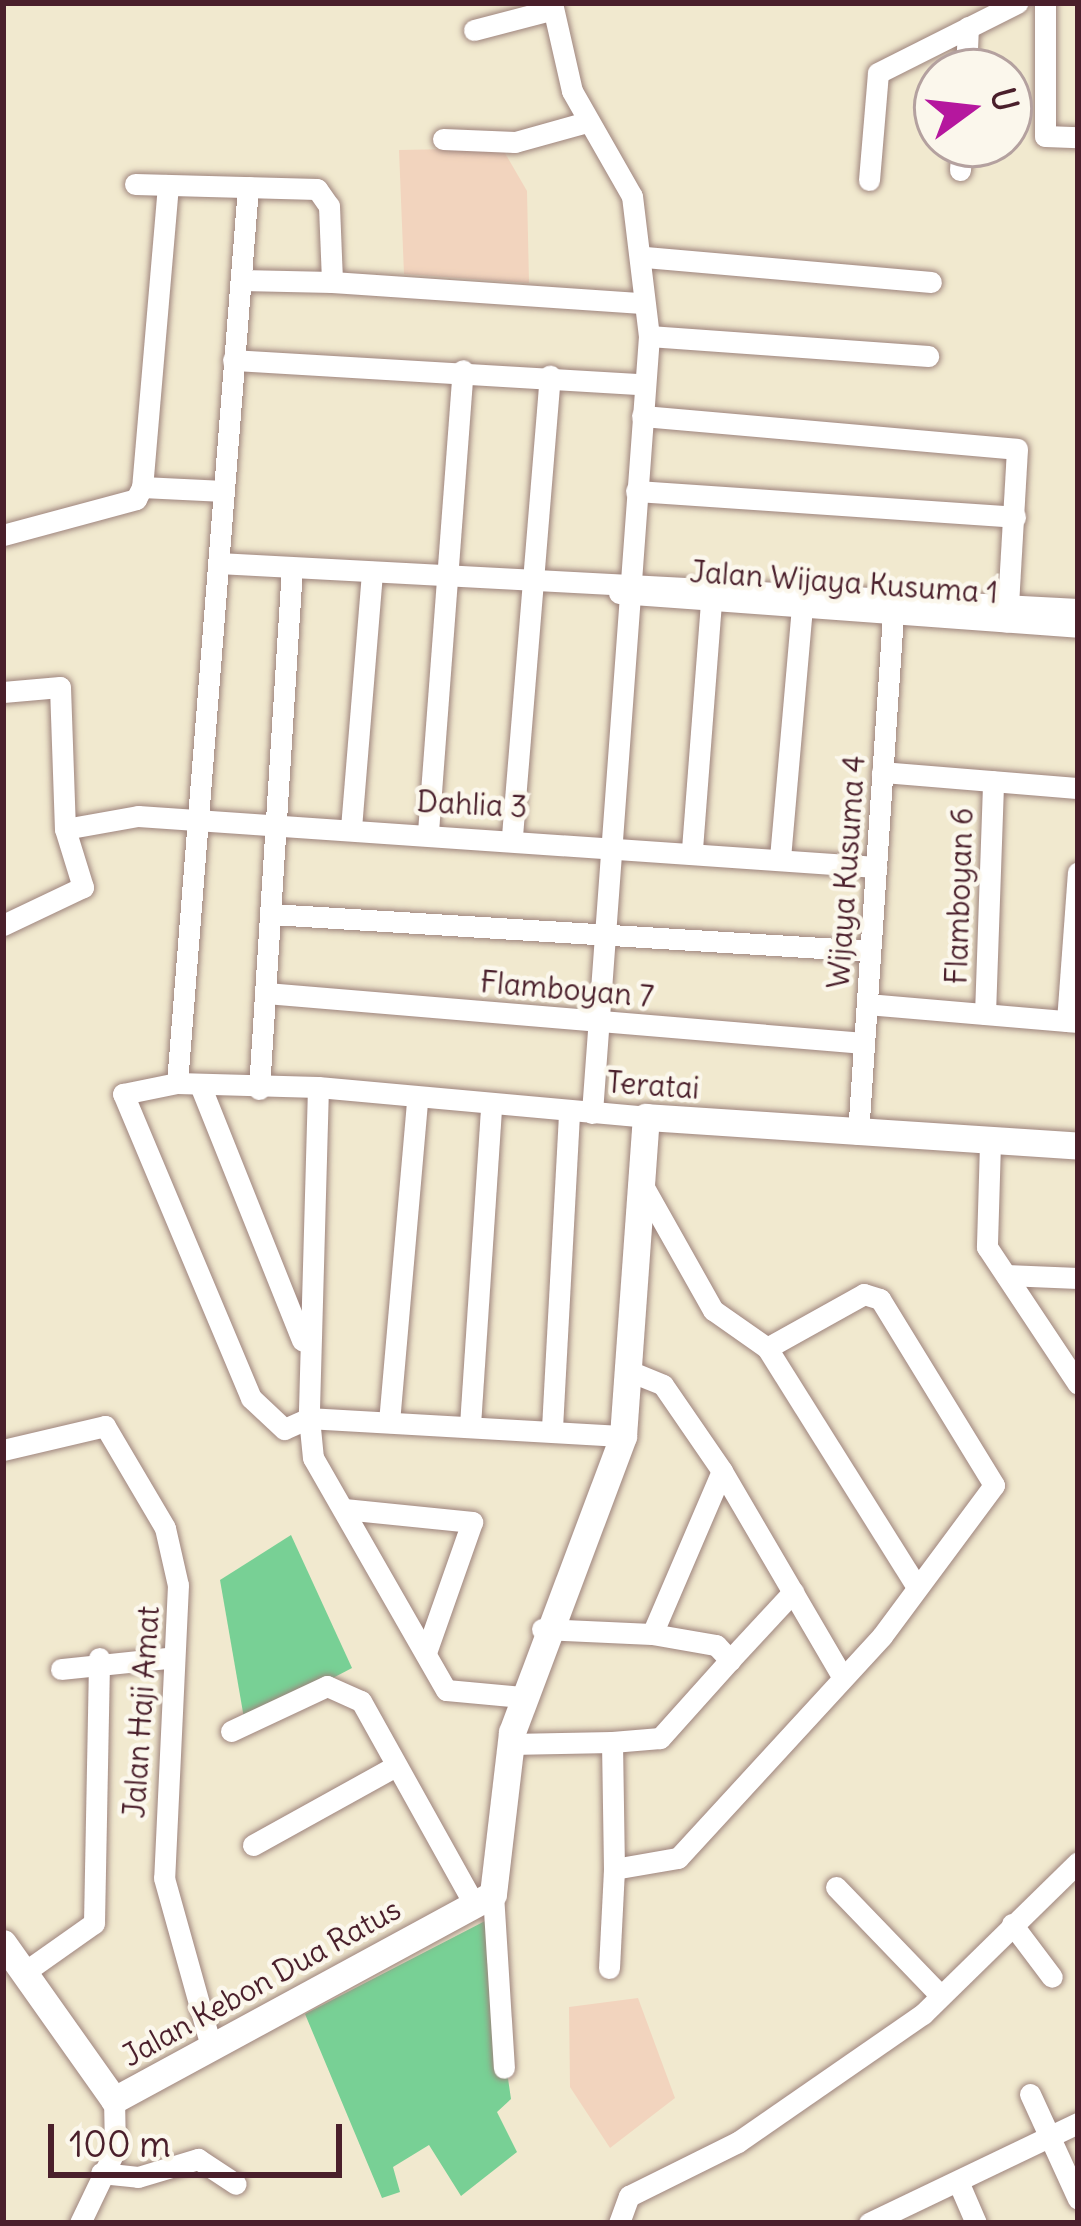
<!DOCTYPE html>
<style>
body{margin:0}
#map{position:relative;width:1081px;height:2226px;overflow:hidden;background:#f1e9cf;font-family:Delius,sans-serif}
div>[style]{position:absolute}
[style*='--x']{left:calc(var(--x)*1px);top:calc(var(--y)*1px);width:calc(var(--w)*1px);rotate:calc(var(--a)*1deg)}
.built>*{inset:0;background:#f2d4be}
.green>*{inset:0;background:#78d095}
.roads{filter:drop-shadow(0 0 3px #9e847d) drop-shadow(0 0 3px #9e847d)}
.minor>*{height:21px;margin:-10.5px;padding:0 10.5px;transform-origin:10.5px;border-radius:10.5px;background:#fff}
.tertiary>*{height:27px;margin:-13.5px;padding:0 13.5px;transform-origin:13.5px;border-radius:13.5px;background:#fff}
span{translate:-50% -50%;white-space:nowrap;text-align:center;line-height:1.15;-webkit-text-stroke:9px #fbf7ec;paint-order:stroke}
.street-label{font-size:30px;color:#4a1f2b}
.frame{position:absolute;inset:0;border:6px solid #4a1f2b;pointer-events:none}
.north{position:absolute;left:913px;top:48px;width:120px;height:120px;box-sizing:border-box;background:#fbf7ec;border:3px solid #b4a19f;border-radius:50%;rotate:75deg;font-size:33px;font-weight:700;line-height:48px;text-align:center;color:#4a1f2b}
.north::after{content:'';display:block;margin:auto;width:42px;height:54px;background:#b5179e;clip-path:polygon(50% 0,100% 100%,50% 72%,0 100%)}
.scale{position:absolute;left:48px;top:2124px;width:294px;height:54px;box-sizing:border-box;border:6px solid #4a1f2b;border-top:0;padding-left:15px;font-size:36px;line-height:42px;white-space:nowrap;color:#4a1f2b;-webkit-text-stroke:9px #fbf7ec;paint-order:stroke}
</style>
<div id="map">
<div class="built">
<div style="clip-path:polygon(502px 148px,527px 191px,529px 283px,404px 274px,399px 150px)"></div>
<div style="clip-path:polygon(638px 1998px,675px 2098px,610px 2148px,570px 2087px,569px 2007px)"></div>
</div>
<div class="green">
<div style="clip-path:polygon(291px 1535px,352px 1668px,245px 1724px,220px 1580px)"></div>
<div style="clip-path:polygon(485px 1921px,511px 2099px,497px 2112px,517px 2152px,461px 2196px,429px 2145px,393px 2167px,400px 2192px,382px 2198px,305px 2014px)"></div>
</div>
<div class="roads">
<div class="minor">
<div style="--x:552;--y:3;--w:90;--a:77.2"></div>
<div style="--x:572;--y:91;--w:121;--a:60.3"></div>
<div style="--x:632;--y:196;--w:141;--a:83.1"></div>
<div style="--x:649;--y:336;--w:779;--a:94.2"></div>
<div style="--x:1045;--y:3;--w:133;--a:90"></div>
<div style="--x:1045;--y:136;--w:33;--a:2"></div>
<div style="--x:474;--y:30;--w:80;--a:-14.6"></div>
<div style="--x:966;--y:72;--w:45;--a:-87.5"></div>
<div style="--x:443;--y:139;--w:72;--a:2.4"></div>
<div style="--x:515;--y:142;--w:75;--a:-15.5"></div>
<div style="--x:960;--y:170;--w:26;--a:-86"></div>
<div style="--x:869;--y:180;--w:107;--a:-85.2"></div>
<div style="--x:878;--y:73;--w:156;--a:-26.7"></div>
<div style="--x:135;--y:184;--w:182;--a:1.6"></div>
<div style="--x:317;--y:189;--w:21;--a:55"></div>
<div style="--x:329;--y:206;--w:76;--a:87.7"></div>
<div style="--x:332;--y:282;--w:307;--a:3.9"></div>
<div style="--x:168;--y:185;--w:303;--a:94.9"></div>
<div style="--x:142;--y:487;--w:82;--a:2.8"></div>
<div style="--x:645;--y:257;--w:287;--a:5"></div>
<div style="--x:241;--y:280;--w:91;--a:1.3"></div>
<div style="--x:649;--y:336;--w:280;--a:4.1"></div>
<div style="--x:233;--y:360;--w:411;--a:3.4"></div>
<div style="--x:642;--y:416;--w:376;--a:5"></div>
<div style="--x:1017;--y:449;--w:173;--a:93.3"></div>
<div style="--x:636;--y:491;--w:380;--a:3.9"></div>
<div style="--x:3;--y:535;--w:138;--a:-15.1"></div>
<div style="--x:136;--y:499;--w:13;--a:-63"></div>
<div style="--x:218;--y:563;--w:861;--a:3.06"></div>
<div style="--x:619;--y:593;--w:460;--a:4.2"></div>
<div style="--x:3;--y:692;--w:57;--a:-5"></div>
<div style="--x:60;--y:687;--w:142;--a:88"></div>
<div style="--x:65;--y:829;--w:61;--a:72.8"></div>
<div style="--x:83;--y:887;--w:89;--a:154.6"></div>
<div style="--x:882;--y:772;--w:197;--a:4.7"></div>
<div style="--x:351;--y:828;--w:257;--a:-85.3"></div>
<div style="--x:65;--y:829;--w:74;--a:-10.1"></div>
<div style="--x:138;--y:816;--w:740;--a:3.95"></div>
<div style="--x:428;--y:832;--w:463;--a:-85.7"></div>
<div style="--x:512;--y:836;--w:462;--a:-85.3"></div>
<div style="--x:692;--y:849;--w:246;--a:-85.6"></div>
<div style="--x:780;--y:858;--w:250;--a:-85"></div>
<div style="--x:271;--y:914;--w:600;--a:3.53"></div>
<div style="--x:266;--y:993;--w:600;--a:4.78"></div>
<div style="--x:867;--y:1004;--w:212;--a:4.9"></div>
<div style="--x:985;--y:1014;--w:233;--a:-88"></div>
<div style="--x:1067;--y:1021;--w:149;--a:-85.8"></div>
<div style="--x:177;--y:1083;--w:899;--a:-85.47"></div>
<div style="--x:200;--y:1085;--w:275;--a:68.2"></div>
<div style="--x:318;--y:1087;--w:331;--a:91.6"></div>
<div style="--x:309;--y:1418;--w:315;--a:3.3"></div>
<div style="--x:259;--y:1089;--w:522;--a:-86.38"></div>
<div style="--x:858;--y:1134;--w:520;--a:-86.14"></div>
<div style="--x:990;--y:1143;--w:104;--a:91.7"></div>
<div style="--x:987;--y:1247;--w:164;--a:56.4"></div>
<div style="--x:642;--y:1184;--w:145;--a:60.6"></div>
<div style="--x:713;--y:1310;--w:66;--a:35.1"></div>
<div style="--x:1006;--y:1275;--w:72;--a:2.4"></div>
<div style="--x:634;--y:1373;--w:31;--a:22"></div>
<div style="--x:663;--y:1385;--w:104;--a:55.5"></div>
<div style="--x:722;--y:1471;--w:234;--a:59.7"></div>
<div style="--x:389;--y:1422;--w:323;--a:-85"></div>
<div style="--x:470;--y:1425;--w:320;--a:-86.2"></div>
<div style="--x:552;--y:1428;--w:317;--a:-86.9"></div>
<div style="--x:3;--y:1450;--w:105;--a:-13.2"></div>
<div style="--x:105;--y:1426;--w:118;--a:59.5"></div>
<div style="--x:165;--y:1528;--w:58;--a:77.2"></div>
<div style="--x:178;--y:1585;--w:293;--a:92.7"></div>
<div style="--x:164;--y:1878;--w:174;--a:74.4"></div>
<div style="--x:722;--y:1471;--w:177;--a:113.2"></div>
<div style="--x:652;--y:1634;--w:65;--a:9.8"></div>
<div style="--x:716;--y:1645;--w:21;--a:47"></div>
<div style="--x:730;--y:1660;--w:105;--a:131.9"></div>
<div style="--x:660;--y:1738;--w:48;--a:175.2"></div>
<div style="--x:612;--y:1742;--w:127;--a:89.1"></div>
<div style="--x:614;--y:1869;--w:65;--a:-9.8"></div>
<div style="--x:678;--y:1858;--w:301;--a:-47.4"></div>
<div style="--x:882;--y:1636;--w:188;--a:-53.4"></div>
<div style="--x:994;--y:1485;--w:218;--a:-121.5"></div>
<div style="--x:880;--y:1299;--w:17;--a:-163"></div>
<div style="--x:864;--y:1294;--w:111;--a:150.9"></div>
<div style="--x:767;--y:1348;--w:282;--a:57.9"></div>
<div style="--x:344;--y:1509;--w:129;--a:5.8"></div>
<div style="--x:472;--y:1522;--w:136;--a:109.4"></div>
<div style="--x:542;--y:1629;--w:110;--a:2.6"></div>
<div style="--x:730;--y:1660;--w:93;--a:-47.2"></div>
<div style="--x:61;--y:1669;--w:108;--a:-5.9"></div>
<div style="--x:522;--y:1697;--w:76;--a:-174.7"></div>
<div style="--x:446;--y:1690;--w:267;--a:-119.8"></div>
<div style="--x:313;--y:1458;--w:40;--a:-95.7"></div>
<div style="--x:309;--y:1418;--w:27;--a:156"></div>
<div style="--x:284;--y:1429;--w:45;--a:-136.8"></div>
<div style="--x:251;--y:1398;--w:330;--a:-112.8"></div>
<div style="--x:123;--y:1094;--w:55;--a:-11.5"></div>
<div style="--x:177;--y:1083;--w:141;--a:1.6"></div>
<div style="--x:318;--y:1087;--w:329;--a:5.2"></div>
<div style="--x:231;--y:1731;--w:106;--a:-25.1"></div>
<div style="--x:327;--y:1686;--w:37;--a:24"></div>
<div style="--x:361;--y:1701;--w:232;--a:60.9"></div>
<div style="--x:510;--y:1744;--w:102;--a:-1.1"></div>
<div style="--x:253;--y:1845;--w:161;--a:-29"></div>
<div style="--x:836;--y:1887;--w:151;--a:46.1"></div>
<div style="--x:493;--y:1894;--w:174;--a:86.4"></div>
<div style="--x:1012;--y:1924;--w:66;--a:53"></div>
<div style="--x:609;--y:1968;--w:99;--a:-87.1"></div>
<div style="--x:26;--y:1971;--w:83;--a:-35.2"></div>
<div style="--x:94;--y:1923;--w:265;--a:-88.9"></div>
<div style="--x:1030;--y:2094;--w:115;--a:65.4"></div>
<div style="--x:101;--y:2173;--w:37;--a:6"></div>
<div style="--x:138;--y:2177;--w:63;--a:-16.7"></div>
<div style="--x:198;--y:2159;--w:45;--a:33.3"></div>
<div style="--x:960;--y:2186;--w:40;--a:66.6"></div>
<div style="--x:80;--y:2223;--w:81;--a:-64.4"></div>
<div style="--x:115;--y:2150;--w:50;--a:-91.1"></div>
<div style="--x:619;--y:2223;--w:29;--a:-70"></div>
<div style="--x:629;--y:2196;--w:122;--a:-26.4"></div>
<div style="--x:738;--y:2142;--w:225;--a:-34.7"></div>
<div style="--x:923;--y:2014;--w:217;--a:-44.4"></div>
<div style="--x:869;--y:2223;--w:232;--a:-25.6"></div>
</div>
<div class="tertiary">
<div style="--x:3;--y:1943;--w:192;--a:54.7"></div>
<div style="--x:114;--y:2100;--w:431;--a:-28.5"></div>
<div style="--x:493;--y:1894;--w:163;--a:-83.3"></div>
<div style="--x:512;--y:1732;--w:316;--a:-69.4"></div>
<div style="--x:623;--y:1436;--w:320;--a:-85.9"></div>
<div style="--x:646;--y:1117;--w:433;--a:3.8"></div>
</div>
</div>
<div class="street-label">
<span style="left:844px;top:582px;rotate:4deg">Jalan Wijaya Kusuma 1</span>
<span style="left:472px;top:804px;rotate:3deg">Dahlia 3</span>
<span style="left:846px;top:872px;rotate:-86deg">Wijaya Kusuma 4</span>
<span style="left:959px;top:896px;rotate:-88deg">Flamboyan 6</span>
<span style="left:567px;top:989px;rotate:5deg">Flamboyan 7</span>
<span style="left:653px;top:1085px;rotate:4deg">Teratai</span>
<span style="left:141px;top:1712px;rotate:-86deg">Jalan Haji Amat</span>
<span style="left:261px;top:1982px;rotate:-29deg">Jalan Kebon Dua Ratus</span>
</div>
<div class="frame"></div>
<div class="north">U</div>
<div class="scale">100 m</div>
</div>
